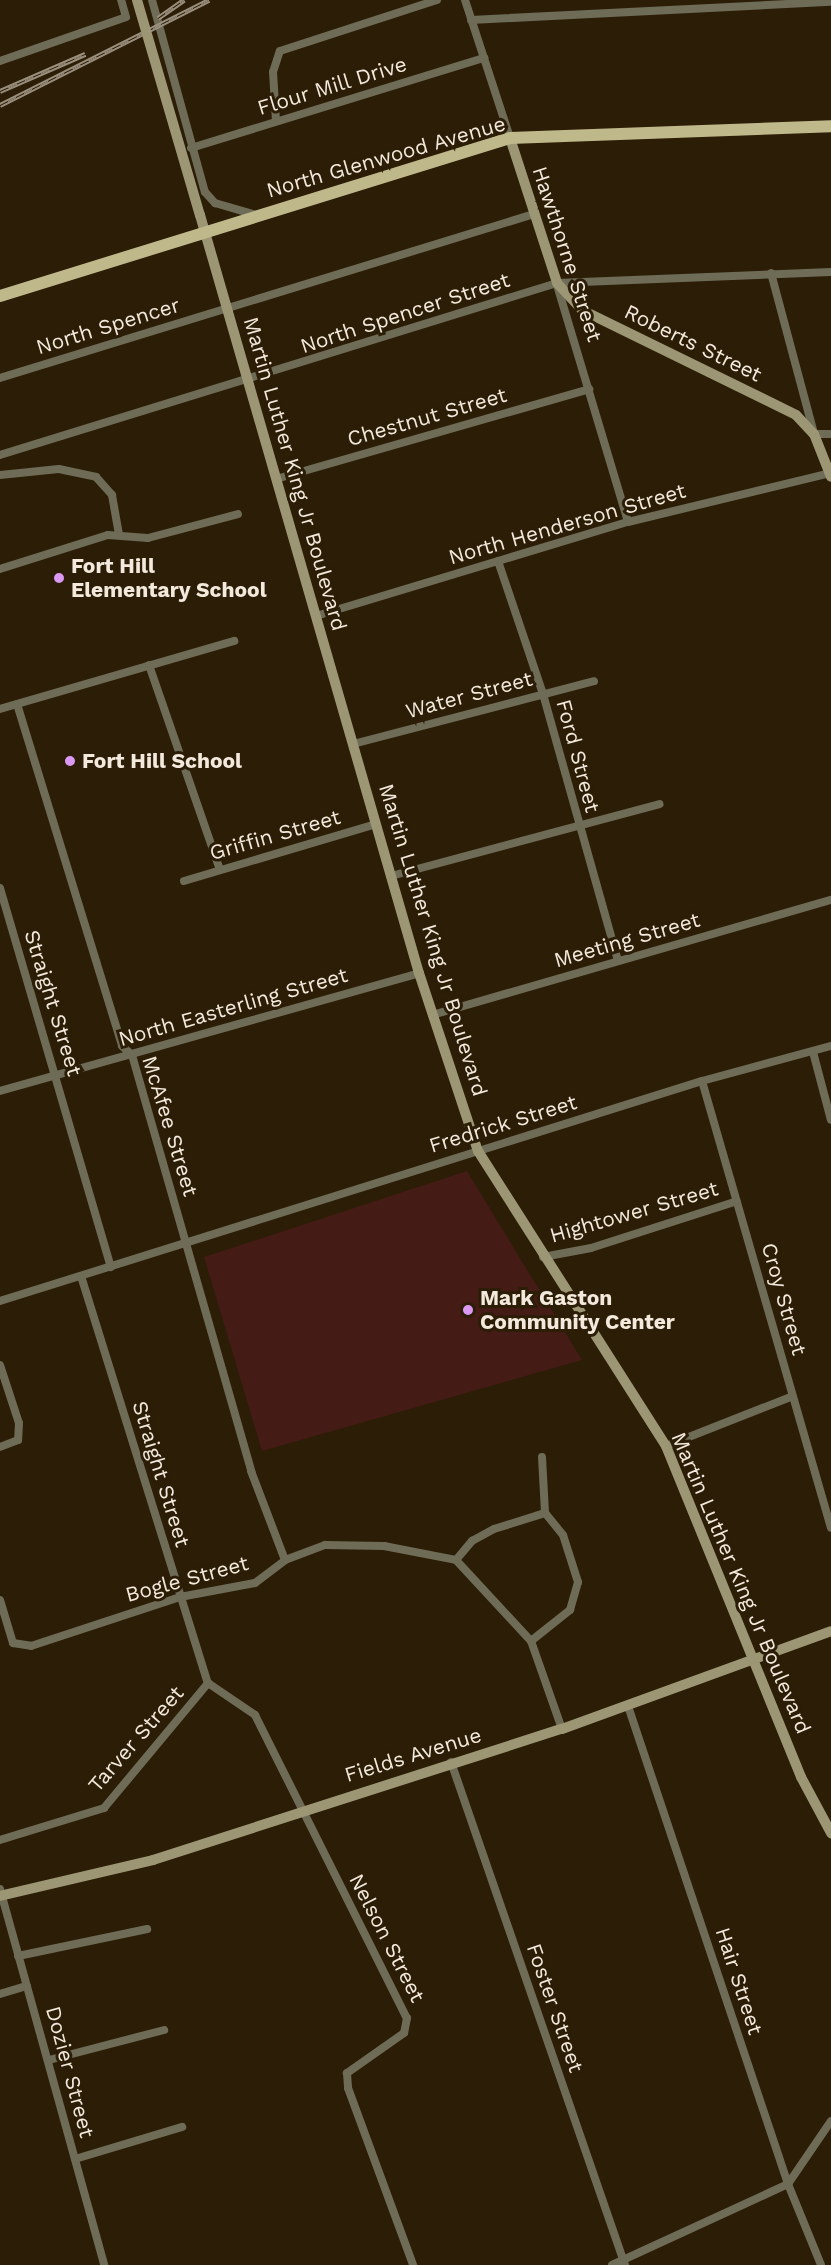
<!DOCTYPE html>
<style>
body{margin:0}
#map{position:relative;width:831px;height:2265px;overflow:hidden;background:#2b1d06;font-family:"Work Sans",sans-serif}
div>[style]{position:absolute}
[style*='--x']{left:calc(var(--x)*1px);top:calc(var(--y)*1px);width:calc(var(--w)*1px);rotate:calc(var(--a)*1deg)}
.green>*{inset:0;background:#451b16}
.street>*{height:8px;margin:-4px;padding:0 4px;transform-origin:4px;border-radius:4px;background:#6e6b56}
.secondary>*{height:10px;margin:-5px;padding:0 5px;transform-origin:5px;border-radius:5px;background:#9c9674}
.primary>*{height:12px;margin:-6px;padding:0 6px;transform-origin:6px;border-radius:6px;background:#bfb88b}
.rail>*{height:5px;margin-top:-2.5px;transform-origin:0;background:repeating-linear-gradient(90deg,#2b1d06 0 9px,#9a8f7d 0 18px);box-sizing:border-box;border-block:2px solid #9a8f7d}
.secondary-bridge>*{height:10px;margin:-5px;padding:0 5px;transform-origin:5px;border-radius:5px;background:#9c9674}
.dots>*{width:16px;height:16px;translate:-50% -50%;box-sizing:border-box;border:3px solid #2b1d06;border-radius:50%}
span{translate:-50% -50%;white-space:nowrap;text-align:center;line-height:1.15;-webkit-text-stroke:6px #2b1d06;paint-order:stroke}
.street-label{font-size:21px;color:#f3e9dc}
.poi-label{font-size:21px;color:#f3e9dc;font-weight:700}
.left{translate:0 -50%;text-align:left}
</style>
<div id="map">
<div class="green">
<div style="clip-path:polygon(467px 1171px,582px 1360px,262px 1451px,204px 1257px)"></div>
</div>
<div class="street">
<div style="--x:152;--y:0;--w:199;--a:74.6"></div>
<div style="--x:205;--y:192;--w:15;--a:48"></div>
<div style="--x:215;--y:203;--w:43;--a:16.3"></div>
<div style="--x:465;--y:0;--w:145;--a:71.9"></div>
<div style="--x:471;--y:20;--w:360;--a:-2.9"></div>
<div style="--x:0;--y:61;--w:133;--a:-19.2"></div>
<div style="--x:126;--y:17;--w:18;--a:-106"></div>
<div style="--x:276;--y:121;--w:49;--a:-93.5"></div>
<div style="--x:273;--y:72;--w:22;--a:-72"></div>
<div style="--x:280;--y:51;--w:165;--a:-18"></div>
<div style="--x:191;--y:148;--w:307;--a:-17.1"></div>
<div style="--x:771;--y:273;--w:167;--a:75"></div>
<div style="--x:814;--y:434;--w:17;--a:0"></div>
<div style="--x:557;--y:285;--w:247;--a:73.3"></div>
<div style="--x:0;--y:378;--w:559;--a:-17.07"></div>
<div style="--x:0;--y:455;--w:583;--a:-17.16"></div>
<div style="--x:557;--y:283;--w:274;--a:-2.3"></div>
<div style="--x:0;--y:475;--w:59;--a:-5.8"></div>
<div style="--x:59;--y:469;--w:38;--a:12"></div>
<div style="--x:96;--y:477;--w:24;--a:48"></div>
<div style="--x:112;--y:495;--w:39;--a:80"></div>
<div style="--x:276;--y:479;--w:326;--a:-16"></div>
<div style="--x:498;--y:561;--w:140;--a:71.3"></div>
<div style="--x:543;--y:694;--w:277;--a:74.3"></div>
<div style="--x:0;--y:569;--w:113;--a:-17.5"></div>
<div style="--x:108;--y:535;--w:40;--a:4.3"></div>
<div style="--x:148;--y:538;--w:93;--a:-14.9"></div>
<div style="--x:316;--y:616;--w:326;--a:-16.8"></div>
<div style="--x:628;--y:522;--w:208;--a:-13.6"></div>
<div style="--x:149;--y:665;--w:217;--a:70.9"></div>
<div style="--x:17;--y:704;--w:358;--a:72.9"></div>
<div style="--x:122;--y:1046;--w:13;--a:42"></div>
<div style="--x:132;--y:1055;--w:433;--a:74"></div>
<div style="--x:251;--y:1471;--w:95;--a:69.1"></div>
<div style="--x:0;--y:709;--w:244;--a:-16.2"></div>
<div style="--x:353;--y:744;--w:249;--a:-14.6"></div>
<div style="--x:391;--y:876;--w:278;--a:-15"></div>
<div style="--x:184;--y:881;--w:200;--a:-16.5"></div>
<div style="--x:0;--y:888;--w:395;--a:73.7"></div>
<div style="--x:432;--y:1015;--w:415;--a:-16.1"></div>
<div style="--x:813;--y:1052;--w:70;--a:75.2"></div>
<div style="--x:702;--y:1081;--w:465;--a:73.9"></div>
<div style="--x:0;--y:1091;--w:435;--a:-15.7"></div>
<div style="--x:543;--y:1257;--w:49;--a:-10.6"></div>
<div style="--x:591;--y:1248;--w:153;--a:-17.8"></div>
<div style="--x:81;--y:1276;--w:426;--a:72.7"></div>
<div style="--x:0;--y:1301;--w:736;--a:-17.4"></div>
<div style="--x:702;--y:1081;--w:134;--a:-15.2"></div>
<div style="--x:0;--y:1365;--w:61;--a:71.9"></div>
<div style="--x:19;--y:1423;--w:17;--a:93"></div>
<div style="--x:18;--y:1440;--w:19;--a:159"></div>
<div style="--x:666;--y:1446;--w:136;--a:-21.5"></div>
<div style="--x:542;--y:1457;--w:56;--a:86.9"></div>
<div style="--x:456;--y:1560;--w:110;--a:47.2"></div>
<div style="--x:531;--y:1641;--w:93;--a:70.6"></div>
<div style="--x:456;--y:1560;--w:25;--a:-50"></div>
<div style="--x:472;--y:1541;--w:25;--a:-29"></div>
<div style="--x:494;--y:1529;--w:53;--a:-17.4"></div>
<div style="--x:0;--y:1600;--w:45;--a:73.2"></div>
<div style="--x:13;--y:1643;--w:18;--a:9"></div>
<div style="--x:31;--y:1646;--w:157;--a:-18.2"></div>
<div style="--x:180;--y:1597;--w:76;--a:-10.6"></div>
<div style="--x:255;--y:1583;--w:38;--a:-37"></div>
<div style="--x:285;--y:1560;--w:43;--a:-20.6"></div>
<div style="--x:325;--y:1545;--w:59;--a:1"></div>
<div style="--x:384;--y:1546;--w:73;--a:11"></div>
<div style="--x:531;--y:1641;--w:50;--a:-38.5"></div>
<div style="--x:570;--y:1610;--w:29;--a:-74"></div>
<div style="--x:578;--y:1582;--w:49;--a:-107.7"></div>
<div style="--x:563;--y:1535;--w:28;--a:-129"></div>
<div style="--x:628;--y:1706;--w:504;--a:71.49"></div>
<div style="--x:788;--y:2184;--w:87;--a:67.8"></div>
<div style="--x:451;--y:1762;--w:532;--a:70.92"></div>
<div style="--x:0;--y:1840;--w:109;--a:-17.1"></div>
<div style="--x:104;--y:1808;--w:163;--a:-50.2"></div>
<div style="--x:208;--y:1683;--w:57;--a:34.2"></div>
<div style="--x:255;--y:1715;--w:339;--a:63.4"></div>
<div style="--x:407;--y:2018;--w:15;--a:101"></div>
<div style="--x:404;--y:2033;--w:70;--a:144.9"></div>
<div style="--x:347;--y:2073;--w:15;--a:86"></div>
<div style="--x:348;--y:2088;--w:189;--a:69.8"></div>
<div style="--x:0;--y:1889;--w:390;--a:74.5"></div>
<div style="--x:18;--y:1956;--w:132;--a:-11.8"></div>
<div style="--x:0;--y:1994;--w:28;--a:-17"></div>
<div style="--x:49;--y:2060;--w:119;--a:-14.6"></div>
<div style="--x:75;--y:2159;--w:112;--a:-16.7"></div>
<div style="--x:612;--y:2265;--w:194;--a:-24.7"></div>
<div style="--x:788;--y:2184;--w:76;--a:-55.7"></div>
</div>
<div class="secondary">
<div style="--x:510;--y:138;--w:152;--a:72"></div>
<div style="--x:557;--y:283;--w:37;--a:47"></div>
<div style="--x:582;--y:310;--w:238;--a:26.1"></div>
<div style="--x:796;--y:415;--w:26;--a:47"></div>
<div style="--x:814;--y:434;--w:46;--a:68.4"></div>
<div style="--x:200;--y:215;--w:789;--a:73.89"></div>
<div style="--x:419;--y:973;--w:188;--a:71.7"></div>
<div style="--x:478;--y:1151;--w:350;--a:57.5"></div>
<div style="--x:666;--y:1446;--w:357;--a:67.8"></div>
<div style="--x:801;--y:1777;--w:64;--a:61.8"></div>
<div style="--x:0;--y:1896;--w:157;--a:-13.2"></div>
<div style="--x:153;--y:1860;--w:429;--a:-17.8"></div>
<div style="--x:562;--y:1729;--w:286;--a:-20"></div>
</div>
<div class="primary">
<div style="--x:0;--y:296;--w:534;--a:-17.21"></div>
<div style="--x:510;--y:138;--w:321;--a:-2.1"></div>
</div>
<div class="rail">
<div style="--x:158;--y:18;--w:32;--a:-35"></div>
<div style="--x:0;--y:91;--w:93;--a:-23.5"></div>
<div style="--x:0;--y:105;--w:234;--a:-26.7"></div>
</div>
<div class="secondary-bridge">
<div style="--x:137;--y:0;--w:224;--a:73.7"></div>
</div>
<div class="dots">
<div style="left:59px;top:578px;background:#dc99f4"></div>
<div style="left:70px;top:761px;background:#dc99f4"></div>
<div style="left:468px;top:1310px;background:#dc99f4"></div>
</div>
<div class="street-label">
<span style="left:332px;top:86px;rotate:-17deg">Flour Mill Drive</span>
<span style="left:386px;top:157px;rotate:-16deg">North Glenwood Avenue</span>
<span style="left:567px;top:254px;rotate:72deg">Hawthorne Street</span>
<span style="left:405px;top:313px;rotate:-18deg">North Spencer Street</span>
<span style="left:108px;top:326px;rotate:-17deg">North Spencer</span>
<span style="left:693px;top:343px;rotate:26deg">Roberts Street</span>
<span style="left:427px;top:417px;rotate:-16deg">Chestnut Street</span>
<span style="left:295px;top:474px;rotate:74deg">Martin Luther King Jr Boulevard</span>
<span style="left:567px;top:524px;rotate:-16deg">North Henderson Street</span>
<span style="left:469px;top:695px;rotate:-15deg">Water Street</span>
<span style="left:578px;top:756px;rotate:75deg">Ford Street</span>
<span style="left:275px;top:835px;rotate:-16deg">Griffin Street</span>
<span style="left:433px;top:940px;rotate:73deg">Martin Luther King Jr Boulevard</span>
<span style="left:627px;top:940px;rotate:-16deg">Meeting Street</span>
<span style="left:53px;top:1003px;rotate:73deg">Straight Street</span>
<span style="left:233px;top:1007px;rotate:-16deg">North Easterling Street</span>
<span style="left:503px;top:1124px;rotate:-17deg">Fredrick Street</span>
<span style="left:170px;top:1126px;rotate:73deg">McAfee Street</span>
<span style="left:634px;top:1212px;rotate:-16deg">Hightower Street</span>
<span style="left:784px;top:1299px;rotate:74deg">Croy Street</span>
<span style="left:161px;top:1474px;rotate:73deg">Straight Street</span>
<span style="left:187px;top:1579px;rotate:-15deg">Bogle Street</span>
<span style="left:741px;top:1583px;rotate:67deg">Martin Luther King Jr Boulevard</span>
<span style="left:136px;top:1739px;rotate:-49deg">Tarver Street</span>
<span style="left:413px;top:1755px;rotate:-17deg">Fields Avenue</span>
<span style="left:387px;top:1938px;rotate:63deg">Nelson Street</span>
<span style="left:739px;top:1981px;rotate:72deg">Hair Street</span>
<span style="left:555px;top:2008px;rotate:71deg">Foster Street</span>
<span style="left:70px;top:2072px;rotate:75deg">Dozier Street</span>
</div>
<div class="poi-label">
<span class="left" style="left:71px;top:578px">Fort Hill<br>Elementary School</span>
<span class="left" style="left:82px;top:761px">Fort Hill School</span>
<span class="left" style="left:480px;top:1310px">Mark Gaston<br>Community Center</span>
</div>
</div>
